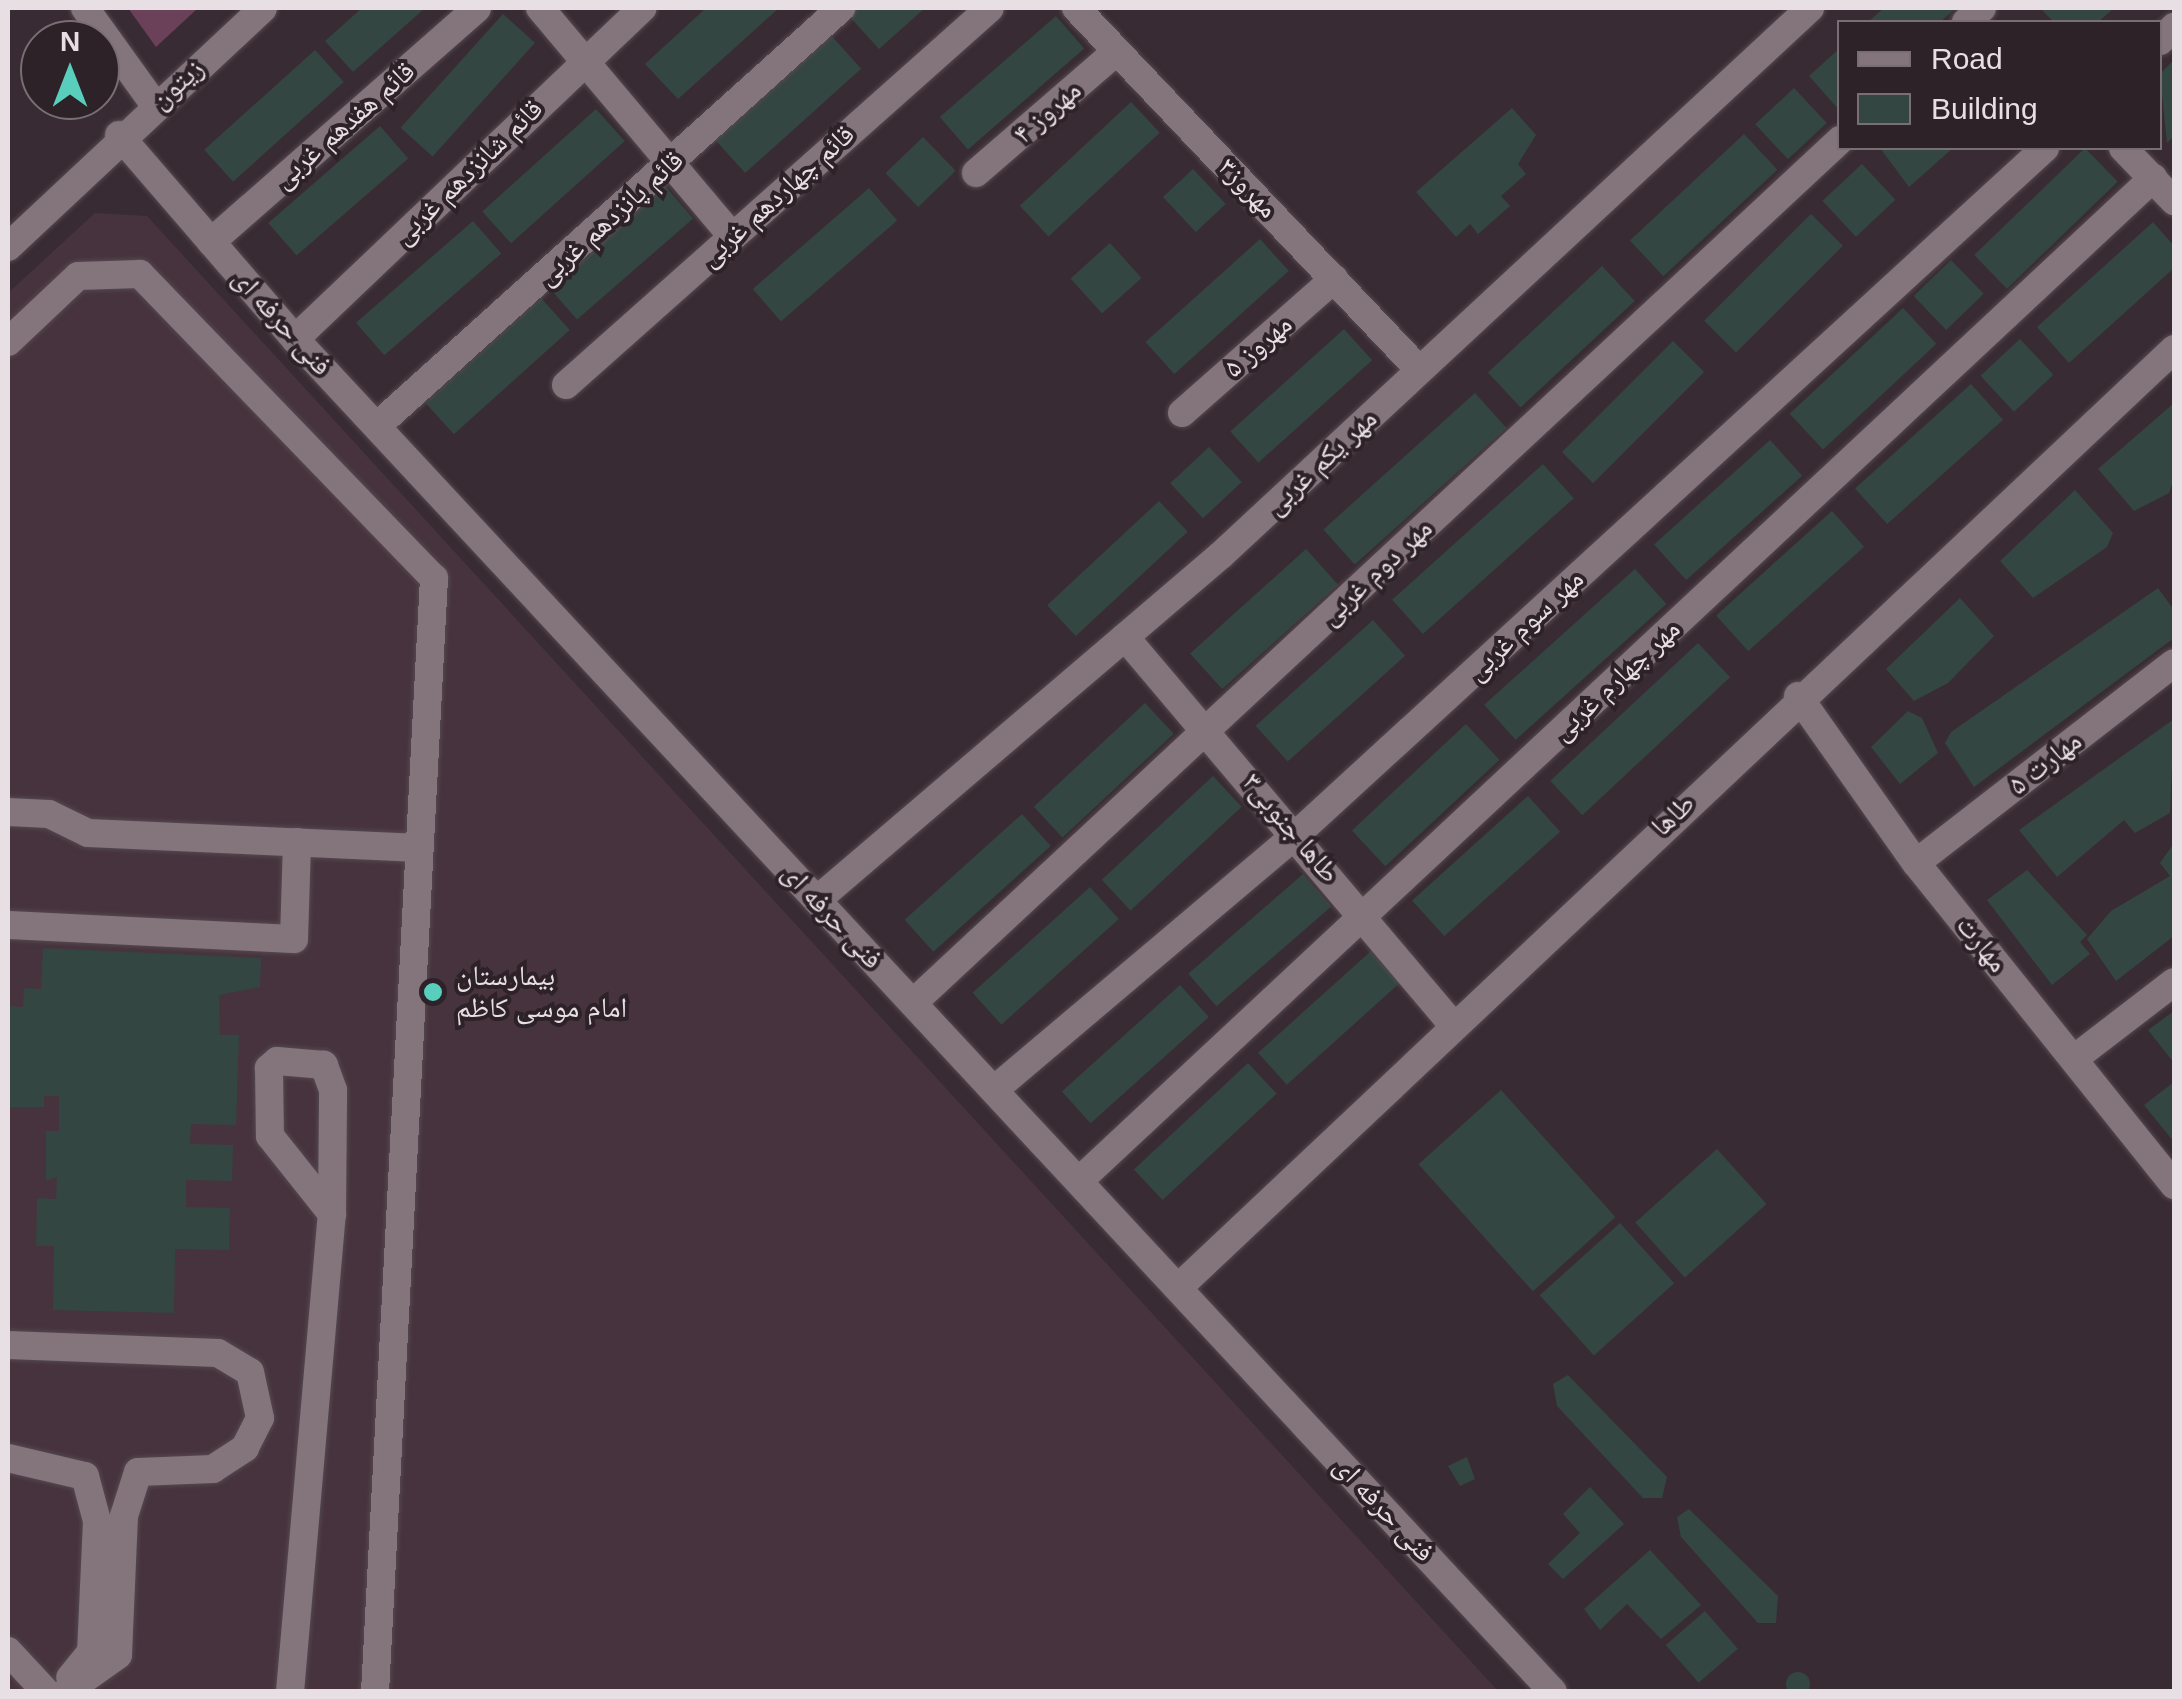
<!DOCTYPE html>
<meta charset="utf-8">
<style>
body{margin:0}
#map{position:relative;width:2182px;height:1699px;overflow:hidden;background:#392b33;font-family:Helvetica,"Noto Naskh Arabic",sans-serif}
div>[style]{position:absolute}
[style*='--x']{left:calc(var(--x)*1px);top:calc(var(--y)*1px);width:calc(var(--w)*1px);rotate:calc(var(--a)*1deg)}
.built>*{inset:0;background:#47333e}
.green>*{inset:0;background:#6a4159}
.building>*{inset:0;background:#344642;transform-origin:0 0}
.round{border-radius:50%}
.roads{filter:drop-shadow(0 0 2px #54494f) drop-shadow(0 0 2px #54494f)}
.minor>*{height:28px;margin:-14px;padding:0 14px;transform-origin:14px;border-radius:14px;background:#84757d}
.dots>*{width:28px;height:28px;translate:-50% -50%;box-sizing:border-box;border:5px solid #2e2229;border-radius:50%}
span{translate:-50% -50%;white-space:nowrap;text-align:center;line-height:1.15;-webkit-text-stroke:8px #2e2229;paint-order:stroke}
.street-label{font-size:28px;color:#e8dfe4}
.poi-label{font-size:28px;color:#e8dfe4}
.left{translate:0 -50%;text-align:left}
.frame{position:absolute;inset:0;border:10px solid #e8dfe4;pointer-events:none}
.legend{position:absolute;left:1837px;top:20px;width:325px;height:130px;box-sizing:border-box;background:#2e2229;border:2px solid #786e74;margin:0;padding:12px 18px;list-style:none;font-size:30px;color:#e8dfe4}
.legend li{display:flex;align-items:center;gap:20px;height:50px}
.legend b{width:50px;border:2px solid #786e74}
.north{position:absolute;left:20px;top:20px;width:100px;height:100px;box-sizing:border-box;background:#2e2229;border:2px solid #786e74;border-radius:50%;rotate:0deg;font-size:28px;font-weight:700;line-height:40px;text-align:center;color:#e8dfe4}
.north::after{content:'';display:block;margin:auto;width:35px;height:45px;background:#5acebc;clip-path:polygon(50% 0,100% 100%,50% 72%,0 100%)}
</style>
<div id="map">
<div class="built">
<div style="clip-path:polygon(95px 213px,147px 216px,1498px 1691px,8px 1692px,8px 293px)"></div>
</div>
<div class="green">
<div style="clip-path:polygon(128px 8px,198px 8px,156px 47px)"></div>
</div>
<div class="building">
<div style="clip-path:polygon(362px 8px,425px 8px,353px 72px,325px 41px)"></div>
<div style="clip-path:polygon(706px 8px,779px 8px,678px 99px,645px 64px)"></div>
<div style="clip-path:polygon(858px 8px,925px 8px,879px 49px,849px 16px)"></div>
<div style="clip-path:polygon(1884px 8px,1956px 8px,1940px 22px,1868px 22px)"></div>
<div style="clip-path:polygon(2040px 8px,2114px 8px,2098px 22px,2054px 22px)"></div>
<div style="left:503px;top:14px;width:43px;height:153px;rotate:42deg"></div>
<div style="left:1056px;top:16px;width:43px;height:154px;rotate:49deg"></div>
<div style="left:829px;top:33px;width:48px;height:156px;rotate:48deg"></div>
<div style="clip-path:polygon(1840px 48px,1840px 111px,1809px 76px)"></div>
<div style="left:315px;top:50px;width:43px;height:149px;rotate:48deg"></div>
<div style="clip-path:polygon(2174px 60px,2174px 136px,2167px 143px,2160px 74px)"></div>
<div style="left:1794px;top:88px;width:48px;height:53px;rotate:47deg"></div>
<div style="left:1131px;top:102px;width:42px;height:152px;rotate:47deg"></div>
<div style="clip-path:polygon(1512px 108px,1536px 135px,1518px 164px,1526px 174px,1501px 196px,1510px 206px,1478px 234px,1470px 224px,1456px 237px,1416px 192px)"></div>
<div style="left:596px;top:109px;width:43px;height:153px;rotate:48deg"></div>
<div style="left:380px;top:126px;width:43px;height:148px;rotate:49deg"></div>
<div style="left:1744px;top:134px;width:49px;height:156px;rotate:47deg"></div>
<div style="left:923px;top:137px;width:47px;height:52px;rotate:46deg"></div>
<div style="clip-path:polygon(1880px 148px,1953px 148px,1909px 187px)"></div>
<div style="left:2085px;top:148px;width:47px;height:154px;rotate:46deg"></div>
<div style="left:1862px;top:164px;width:49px;height:54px;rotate:47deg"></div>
<div style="left:1193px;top:169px;width:48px;height:41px;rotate:47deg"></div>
<div style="left:665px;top:186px;width:43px;height:154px;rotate:49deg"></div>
<div style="left:869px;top:188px;width:43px;height:154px;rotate:49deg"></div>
<div style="left:1811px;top:214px;width:45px;height:151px;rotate:45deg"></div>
<div style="left:473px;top:221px;width:43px;height:155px;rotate:49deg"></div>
<div style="clip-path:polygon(2153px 222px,2174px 246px,2174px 268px,2069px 363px,2037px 327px)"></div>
<div style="left:1260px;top:239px;width:43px;height:154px;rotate:48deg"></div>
<div style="left:1110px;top:243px;width:47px;height:53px;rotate:48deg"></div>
<div style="left:1951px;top:260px;width:47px;height:52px;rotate:46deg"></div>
<div style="left:1602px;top:266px;width:48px;height:156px;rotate:47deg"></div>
<div style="left:541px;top:298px;width:43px;height:156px;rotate:48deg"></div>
<div style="left:1903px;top:308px;width:49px;height:155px;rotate:47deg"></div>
<div style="left:1344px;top:329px;width:42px;height:153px;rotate:48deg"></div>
<div style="left:2020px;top:339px;width:49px;height:54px;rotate:47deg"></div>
<div style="left:1673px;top:341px;width:44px;height:157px;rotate:45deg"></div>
<div style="left:1971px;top:384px;width:48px;height:156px;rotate:48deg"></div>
<div style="left:1475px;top:393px;width:47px;height:204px;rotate:48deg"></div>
<div style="clip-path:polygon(2174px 403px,2174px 478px,2169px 493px,2134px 511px,2098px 469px)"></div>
<div style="left:1770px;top:440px;width:48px;height:156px;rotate:48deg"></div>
<div style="left:1209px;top:447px;width:48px;height:53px;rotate:47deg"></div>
<div style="left:1543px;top:464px;width:46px;height:203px;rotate:48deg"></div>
<div style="clip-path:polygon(2075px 490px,2113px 533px,2107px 547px,2033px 598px,2000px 561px)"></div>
<div style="left:1159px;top:501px;width:42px;height:153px;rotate:47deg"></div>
<div style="left:1832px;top:511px;width:48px;height:156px;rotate:48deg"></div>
<div style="left:1306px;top:549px;width:48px;height:156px;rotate:48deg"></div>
<div style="left:1635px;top:569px;width:47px;height:203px;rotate:48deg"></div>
<div style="clip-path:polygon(2158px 588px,2174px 610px,2174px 638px,1974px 787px,1945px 743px,1951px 732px)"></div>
<div style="clip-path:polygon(1960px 598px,1994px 636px,1948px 683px,1914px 701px,1886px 669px)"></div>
<div style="left:1373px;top:620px;width:48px;height:158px;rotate:48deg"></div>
<div style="left:1698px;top:643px;width:47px;height:202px;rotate:47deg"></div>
<div style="left:1145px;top:703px;width:42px;height:152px;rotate:47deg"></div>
<div style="clip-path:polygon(1908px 711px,1922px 718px,1938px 753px,1900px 784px,1871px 747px)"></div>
<div style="clip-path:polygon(2174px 719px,2170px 813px,2135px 833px,2124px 820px,2057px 877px,2019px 830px)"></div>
<div style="left:1466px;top:724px;width:49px;height:156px;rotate:47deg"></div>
<div style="left:1213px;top:776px;width:42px;height:152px;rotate:47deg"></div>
<div style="left:1528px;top:796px;width:48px;height:156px;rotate:48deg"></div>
<div style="left:1022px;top:814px;width:43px;height:158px;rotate:48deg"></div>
<div style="clip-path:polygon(2174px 843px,2174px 936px,2116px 981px,2087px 939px,2111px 911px,2170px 876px,2160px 863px)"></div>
<div style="clip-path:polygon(2027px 870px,2087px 935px,2080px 942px,2090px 954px,2052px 985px,1987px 900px)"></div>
<div style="left:1303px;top:874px;width:43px;height:152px;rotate:49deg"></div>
<div style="left:1090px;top:887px;width:43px;height:158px;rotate:48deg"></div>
<div style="clip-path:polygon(43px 948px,261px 958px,260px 987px,219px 995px,220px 1035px,239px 1035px,236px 1125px,191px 1124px,190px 1144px,233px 1145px,232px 1181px,186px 1180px,186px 1207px,230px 1208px,229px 1250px,175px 1249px,174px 1313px,53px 1310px,54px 1246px,36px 1246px,37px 1198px,56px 1199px,57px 1177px,46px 1181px,46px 1131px,59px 1131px,59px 1096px,44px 1096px,44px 1107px,8px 1107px,8px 1006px,23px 1007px,24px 988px,41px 989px)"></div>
<div style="left:1371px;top:951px;width:43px;height:152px;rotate:48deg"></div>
<div style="left:1180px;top:985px;width:43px;height:159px;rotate:48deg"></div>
<div style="clip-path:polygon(2174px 1011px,2174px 1063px,2148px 1030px)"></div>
<div style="left:1248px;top:1063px;width:42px;height:156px;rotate:47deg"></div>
<div style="clip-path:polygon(2174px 1082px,2174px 1142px,2144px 1105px)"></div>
<div style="left:1501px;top:1090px;width:171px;height:111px;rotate:48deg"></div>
<div style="left:1717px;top:1149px;width:74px;height:110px;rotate:48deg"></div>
<div style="left:1620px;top:1223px;width:81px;height:108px;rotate:48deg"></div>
<div style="clip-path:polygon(1568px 1375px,1667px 1477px,1662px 1498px,1643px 1498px,1557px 1406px,1553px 1384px)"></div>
<div style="clip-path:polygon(1467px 1457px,1475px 1479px,1460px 1486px,1448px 1466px)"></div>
<div style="clip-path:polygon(1590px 1487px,1624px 1524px,1563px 1579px,1548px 1564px,1580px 1533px,1563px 1514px)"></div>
<div style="clip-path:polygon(1689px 1509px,1778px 1596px,1776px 1623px,1758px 1623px,1681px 1537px,1677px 1517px)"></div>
<div style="clip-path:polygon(1650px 1550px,1701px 1605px,1661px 1639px,1627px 1604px,1600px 1630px,1584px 1609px)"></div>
<div style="left:1705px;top:1611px;width:50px;height:52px;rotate:49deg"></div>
<div class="round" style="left:1786px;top:1672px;width:24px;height:24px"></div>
</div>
<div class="roads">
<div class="minor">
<div style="--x:85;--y:8;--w:118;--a:54.3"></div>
<div style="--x:540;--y:8;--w:298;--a:49.9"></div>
<div style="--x:1076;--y:8;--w:499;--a:46.5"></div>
<div style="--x:1966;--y:22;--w:21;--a:-41"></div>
<div style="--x:2160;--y:41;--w:20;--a:-45"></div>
<div style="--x:119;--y:135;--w:269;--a:49.2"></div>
<div style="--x:295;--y:339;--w:1847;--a:47.08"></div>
<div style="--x:2123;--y:148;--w:74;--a:46.1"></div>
<div style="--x:976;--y:173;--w:186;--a:-40.9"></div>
<div style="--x:211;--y:242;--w:354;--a:-41.3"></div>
<div style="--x:8;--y:247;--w:349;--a:-43.1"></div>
<div style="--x:295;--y:339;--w:480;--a:-43.6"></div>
<div style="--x:8;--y:342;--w:96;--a:-43.3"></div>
<div style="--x:78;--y:276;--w:62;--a:-1.8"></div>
<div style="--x:140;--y:274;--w:423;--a:46"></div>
<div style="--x:434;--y:578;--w:1116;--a:93.03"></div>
<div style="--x:566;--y:385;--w:567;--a:-41.64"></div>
<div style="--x:1182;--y:413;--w:203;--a:-41.4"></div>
<div style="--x:377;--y:426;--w:625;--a:-42.01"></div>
<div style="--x:1125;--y:637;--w:507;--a:49.8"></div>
<div style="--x:1798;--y:696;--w:204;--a:54.8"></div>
<div style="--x:1916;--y:863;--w:413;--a:51.3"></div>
<div style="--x:8;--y:812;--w:41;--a:2.8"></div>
<div style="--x:49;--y:814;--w:43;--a:26"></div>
<div style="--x:88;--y:833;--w:332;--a:2.6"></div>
<div style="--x:1916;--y:863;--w:326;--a:-37.8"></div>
<div style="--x:817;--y:900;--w:531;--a:-40.5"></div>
<div style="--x:1221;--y:555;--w:804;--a:-42.88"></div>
<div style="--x:8;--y:925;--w:286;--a:2.8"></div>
<div style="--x:294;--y:939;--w:97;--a:-88.2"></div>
<div style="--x:913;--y:1003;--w:1267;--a:-42.95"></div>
<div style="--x:2075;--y:1058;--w:125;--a:-37.5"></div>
<div style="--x:994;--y:1090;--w:397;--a:-40.2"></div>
<div style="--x:1297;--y:834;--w:1015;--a:-42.52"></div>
<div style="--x:1079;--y:1181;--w:1470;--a:-43.04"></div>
<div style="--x:1178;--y:1288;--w:1369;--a:-43.31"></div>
<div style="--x:8;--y:1345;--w:210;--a:2.2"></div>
<div style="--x:218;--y:1353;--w:37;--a:31"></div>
<div style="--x:250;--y:1372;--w:47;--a:77.7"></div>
<div style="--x:260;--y:1418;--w:34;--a:117"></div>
<div style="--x:245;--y:1448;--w:38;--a:147"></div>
<div style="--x:213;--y:1469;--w:75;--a:177.7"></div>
<div style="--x:138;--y:1472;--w:46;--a:107.7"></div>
<div style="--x:124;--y:1516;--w:139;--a:92.5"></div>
<div style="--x:118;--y:1655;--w:64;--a:144.6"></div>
<div style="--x:8;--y:1458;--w:79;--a:13.2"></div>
<div style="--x:85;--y:1476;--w:47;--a:75.1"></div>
<div style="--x:97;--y:1521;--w:131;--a:92.6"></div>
<div style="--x:91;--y:1652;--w:33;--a:129"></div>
<div style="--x:8;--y:1651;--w:56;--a:47.2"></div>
<div style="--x:290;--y:1692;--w:480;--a:-85"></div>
<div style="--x:332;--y:1214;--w:124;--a:-89.5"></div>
<div style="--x:333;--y:1090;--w:27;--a:-110"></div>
<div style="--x:324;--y:1065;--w:47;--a:-175.1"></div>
<div style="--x:277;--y:1061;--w:11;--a:139"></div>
<div style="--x:269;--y:1068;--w:68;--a:89.2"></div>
<div style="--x:270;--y:1136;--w:100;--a:51.5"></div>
</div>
</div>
<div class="dots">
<div style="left:433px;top:992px;background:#5acebc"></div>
</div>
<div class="street-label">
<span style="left:177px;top:84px;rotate:-42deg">زیتون</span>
<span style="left:1047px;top:112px;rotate:-41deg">مهروز ۴</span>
<span style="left:344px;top:125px;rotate:-41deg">قائم هفدهم غربی</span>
<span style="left:468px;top:172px;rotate:-44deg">قائم شانزدهم غربی</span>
<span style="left:1248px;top:188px;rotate:46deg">مهروز۳</span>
<span style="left:777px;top:196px;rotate:-42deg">قائم چهاردهم غربی</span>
<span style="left:610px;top:218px;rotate:-42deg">قائم پانزدهم غربی</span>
<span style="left:282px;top:322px;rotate:48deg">فنی حرفه ای</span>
<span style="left:1258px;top:346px;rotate:-41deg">مهروز ۵</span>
<span style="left:1321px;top:462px;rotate:-43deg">مهر یکم غربی</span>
<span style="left:1376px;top:572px;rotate:-43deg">مهر دوم غربی</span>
<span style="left:1525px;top:625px;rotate:-43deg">مهر سوم غربی</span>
<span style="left:1616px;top:680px;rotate:-43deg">مهر چهارم غربی</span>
<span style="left:2045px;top:763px;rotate:-38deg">مهارت ۵</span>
<span style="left:1673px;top:815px;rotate:-43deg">طاها</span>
<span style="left:1291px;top:828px;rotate:50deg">طاها جنوبی۳</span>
<span style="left:832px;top:916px;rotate:47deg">فنی حرفه ای</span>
<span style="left:1982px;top:944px;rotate:51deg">مهارت</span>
<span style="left:1384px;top:1509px;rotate:47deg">فنی حرفه ای</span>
</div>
<div class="poi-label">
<span class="left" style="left:456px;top:992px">بیمارستان<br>امام موسی کاظم</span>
</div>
<div class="frame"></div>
<ul class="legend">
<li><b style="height:12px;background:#84757d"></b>Road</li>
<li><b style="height:28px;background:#344642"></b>Building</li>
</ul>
<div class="north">N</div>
</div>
